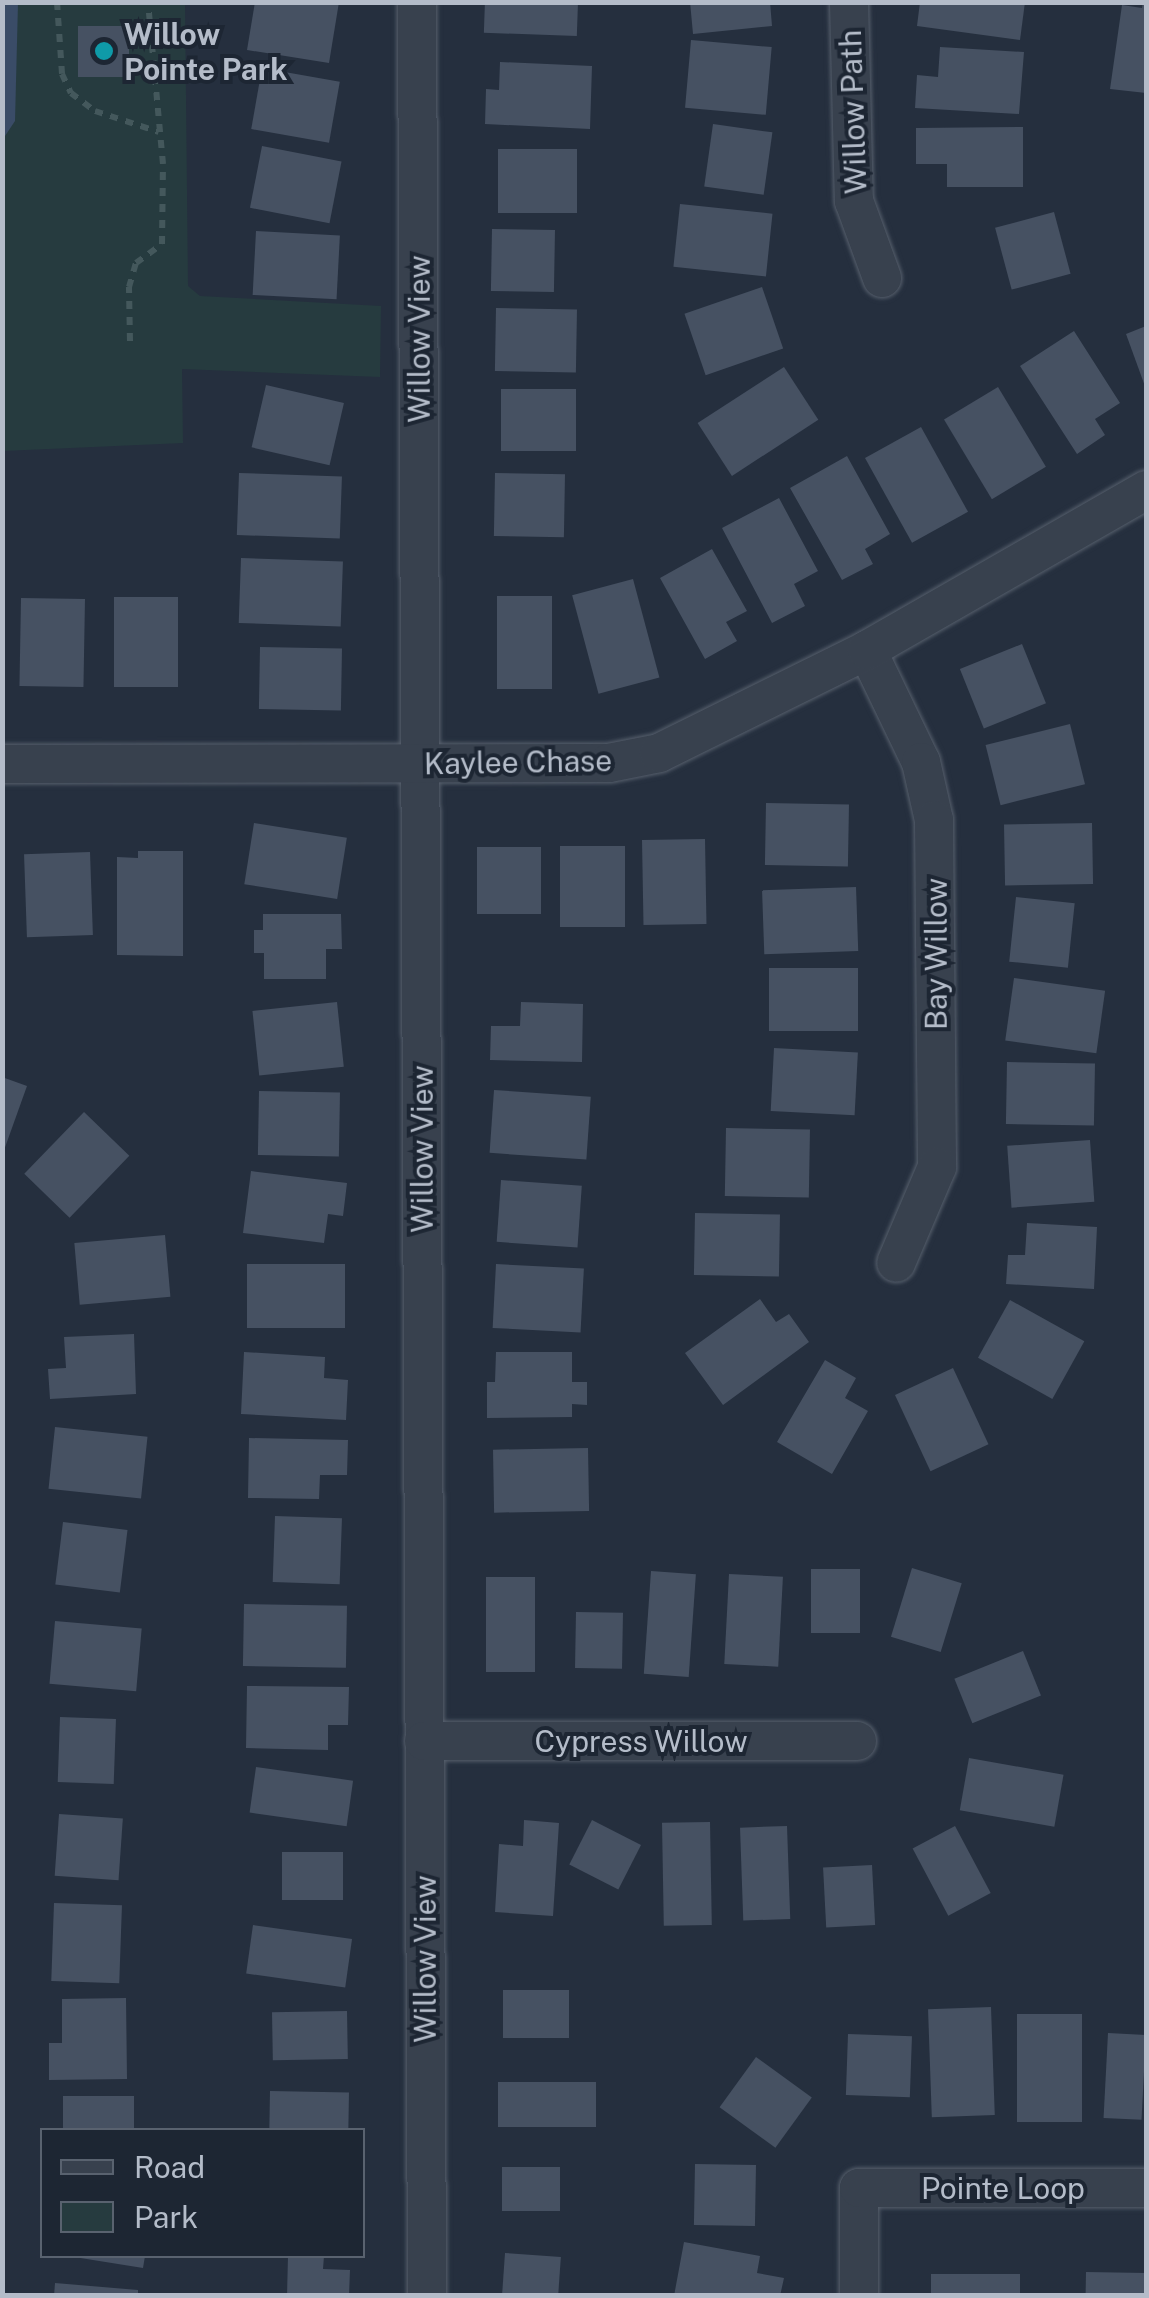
<!DOCTYPE html>
<style>
body{margin:0}
#map{position:relative;width:1149px;height:2298px;overflow:hidden;background:#252f3e;font-family:"Public Sans",sans-serif}
div>[style]{position:absolute}
[style*='--x']{left:calc(var(--x)*1px);top:calc(var(--y)*1px);width:calc(var(--w)*1px);rotate:calc(var(--a)*1deg)}
.green>*{inset:0;background:#263b3f}
.water>*{inset:0;background:#3a4c67}
.building>*{inset:0;background:#465162;transform-origin:0 0}
.path>*{height:6px;margin-top:-3px;transform-origin:0;background:repeating-linear-gradient(90deg,#44585c 0 8px,transparent 0 16px)}
.roads{filter:drop-shadow(0 0 2px #565f6c) drop-shadow(0 0 2px #565f6c)}
.street>*{height:38px;margin:-19px;padding:0 19px;transform-origin:19px;border-radius:19px;background:#38414e}
.dots>*{width:28px;height:28px;translate:-50% -50%;box-sizing:border-box;border:5px solid #1d2633;border-radius:50%}
span{translate:-50% -50%;white-space:nowrap;text-align:center;line-height:1.15;-webkit-text-stroke:8px #1d2633;paint-order:stroke}
.poi-label{font-size:30px;color:#b4bcc9;font-weight:700}
.left{translate:0 -50%;text-align:left}
.street-label{font-size:30px;color:#b4bcc9}
.frame{position:absolute;inset:0;border:5px solid #b4bcc9;pointer-events:none}
.legend{position:absolute;left:40px;top:2128px;width:325px;height:130px;box-sizing:border-box;background:#1d2633;border:2px solid #59626f;margin:0;padding:12px 18px;list-style:none;font-size:30px;color:#b4bcc9}
.legend li{display:flex;align-items:center;gap:20px;height:50px}
.legend b{width:50px;border:2px solid #59626f}
</style>
<div id="map">
<div class="green">
<div style="clip-path:polygon(2px 3px,185px 3px,188px 286px,200px 296px,381px 306px,380px 377px,182px 369px,183px 443px,3px 451px)"></div>
</div>
<div class="water">
<div style="clip-path:polygon(3px 2px,18px 3px,15px 121px,3px 139px)"></div>
</div>
<div class="building">
<div style="clip-path:polygon(255px 2px,339px 2px,329px 63px,247px 50px)"></div>
<div style="left:578px;top:2px;width:34px;height:93px;rotate:92deg"></div>
<div style="clip-path:polygon(690px 2px,770px 2px,772px 26px,693px 34px)"></div>
<div style="clip-path:polygon(920px 2px,1025px 2px,1020px 40px,917px 26px)"></div>
<div style="clip-path:polygon(1143px 2px,1146px 2px,1146px 93px,1110px 89px,1122px 5px,1142px 8px)"></div>
<div style="left:78px;top:26px;width:51px;height:51px"></div>
<div style="left:691px;top:40px;width:81px;height:68px;rotate:5deg"></div>
<div style="clip-path:polygon(940px 47px,1024px 52px,1019px 114px,915px 108px,917px 75px,938px 77px)"></div>
<div style="clip-path:polygon(500px 62px,592px 66px,590px 129px,485px 124px,486px 89px,499px 90px)"></div>
<div style="left:262px;top:68px;width:79px;height:62px;rotate:10deg"></div>
<div style="left:713px;top:124px;width:60px;height:63px;rotate:8deg"></div>
<div style="clip-path:polygon(1023px 127px,1023px 187px,947px 187px,947px 164px,916px 164px,916px 128px)"></div>
<div style="left:262px;top:146px;width:81px;height:63px;rotate:11deg"></div>
<div style="left:498px;top:149px;width:79px;height:64px"></div>
<div style="left:680px;top:204px;width:93px;height:63px;rotate:6deg"></div>
<div style="left:1054px;top:212px;width:64px;height:61px;rotate:75deg"></div>
<div style="left:492px;top:229px;width:63px;height:62px;rotate:1deg"></div>
<div style="left:256px;top:231px;width:84px;height:64px;rotate:3deg"></div>
<div style="left:762px;top:287px;width:65px;height:82px;rotate:71deg"></div>
<div style="left:496px;top:308px;width:81px;height:63px;rotate:1deg"></div>
<div style="clip-path:polygon(1146px 326px,1146px 389px,1126px 334px)"></div>
<div style="clip-path:polygon(1074px 331px,1120px 403px,1095px 419px,1105px 435px,1077px 454px,1020px 366px)"></div>
<div style="left:784px;top:367px;width:63px;height:103px;rotate:57deg"></div>
<div style="left:266px;top:385px;width:80px;height:64px;rotate:13deg"></div>
<div style="left:998px;top:387px;width:93px;height:63px;rotate:59deg"></div>
<div style="left:501px;top:389px;width:75px;height:62px"></div>
<div style="left:921px;top:427px;width:97px;height:64px;rotate:61deg"></div>
<div style="clip-path:polygon(847px 456px,890px 534px,865px 549px,873px 564px,842px 580px,790px 488px)"></div>
<div style="left:239px;top:473px;width:103px;height:62px;rotate:2deg"></div>
<div style="left:495px;top:473px;width:70px;height:63px;rotate:1deg"></div>
<div style="clip-path:polygon(779px 498px,818px 571px,794px 584px,805px 606px,772px 623px,722px 528px)"></div>
<div style="clip-path:polygon(712px 549px,747px 611px,726px 622px,737px 641px,705px 659px,660px 578px)"></div>
<div style="left:241px;top:558px;width:102px;height:65px;rotate:2deg"></div>
<div style="left:633px;top:579px;width:102px;height:63px;rotate:75deg"></div>
<div style="left:497px;top:596px;width:55px;height:93px"></div>
<div style="left:114px;top:597px;width:64px;height:90px"></div>
<div style="left:21px;top:598px;width:64px;height:88px;rotate:1deg"></div>
<div style="left:1022px;top:644px;width:64px;height:67px;rotate:68deg"></div>
<div style="left:260px;top:647px;width:82px;height:62px;rotate:1deg"></div>
<div style="left:1070px;top:724px;width:62px;height:87px;rotate:76deg"></div>
<div style="left:766px;top:803px;width:83px;height:62px;rotate:1deg"></div>
<div style="left:254px;top:823px;width:94px;height:62px;rotate:9deg"></div>
<div style="left:1092px;top:823px;width:61px;height:88px;rotate:89deg"></div>
<div style="left:705px;top:839px;width:85px;height:63px;rotate:89deg"></div>
<div style="left:625px;top:846px;width:81px;height:65px;rotate:90deg"></div>
<div style="left:541px;top:847px;width:67px;height:64px;rotate:90deg"></div>
<div style="clip-path:polygon(138px 851px,183px 851px,183px 956px,117px 955px,117px 857px,138px 858px)"></div>
<div style="left:90px;top:852px;width:83px;height:66px;rotate:88deg"></div>
<div style="left:856px;top:887px;width:64px;height:94px;rotate:88deg"></div>
<div style="left:1016px;top:897px;width:59px;height:65px;rotate:6deg"></div>
<div style="clip-path:polygon(263px 914px,341px 914px,342px 949px,326px 949px,326px 979px,264px 979px,264px 953px,254px 953px,254px 930px,263px 930px)"></div>
<div style="left:769px;top:968px;width:89px;height:63px"></div>
<div style="left:1014px;top:978px;width:92px;height:63px;rotate:8deg"></div>
<div style="left:337px;top:1002px;width:65px;height:85px;rotate:84deg"></div>
<div style="clip-path:polygon(521px 1002px,583px 1004px,582px 1062px,490px 1060px,491px 1026px,520px 1026px)"></div>
<div style="left:774px;top:1048px;width:84px;height:63px;rotate:3deg"></div>
<div style="left:1007px;top:1062px;width:88px;height:62px;rotate:1deg"></div>
<div style="clip-path:polygon(2px 1077px,27px 1086px,3px 1153px,2px 1153px)"></div>
<div style="left:494px;top:1090px;width:97px;height:63px;rotate:4deg"></div>
<div style="left:259px;top:1091px;width:81px;height:64px;rotate:1deg"></div>
<div style="left:84px;top:1112px;width:63px;height:86px;rotate:44deg"></div>
<div style="left:726px;top:1128px;width:84px;height:68px;rotate:1deg"></div>
<div style="left:1090px;top:1140px;width:62px;height:83px;rotate:86deg"></div>
<div style="clip-path:polygon(251px 1171px,347px 1183px,343px 1216px,328px 1214px,324px 1243px,243px 1233px)"></div>
<div style="left:501px;top:1180px;width:81px;height:62px;rotate:4deg"></div>
<div style="left:695px;top:1213px;width:85px;height:62px;rotate:1deg"></div>
<div style="clip-path:polygon(1027px 1223px,1097px 1227px,1094px 1289px,1006px 1284px,1008px 1255px,1025px 1255px)"></div>
<div style="left:165px;top:1235px;width:62px;height:91px;rotate:85deg"></div>
<div style="left:345px;top:1264px;width:64px;height:98px;rotate:90deg"></div>
<div style="left:496px;top:1264px;width:88px;height:64px;rotate:3deg"></div>
<div style="clip-path:polygon(760px 1299px,776px 1322px,789px 1314px,809px 1342px,723px 1405px,685px 1353px)"></div>
<div style="left:1010px;top:1300px;width:85px;height:66px;rotate:29deg"></div>
<div style="clip-path:polygon(134px 1334px,136px 1394px,50px 1399px,48px 1369px,66px 1368px,64px 1337px)"></div>
<div style="clip-path:polygon(244px 1352px,325px 1357px,324px 1378px,348px 1380px,346px 1420px,241px 1414px)"></div>
<div style="clip-path:polygon(496px 1352px,572px 1352px,572px 1382px,587px 1382px,587px 1405px,572px 1404px,572px 1417px,487px 1418px,487px 1382px,495px 1382px)"></div>
<div style="clip-path:polygon(825px 1360px,856px 1378px,845px 1398px,868px 1411px,832px 1474px,777px 1442px)"></div>
<div style="left:953px;top:1368px;width:84px;height:64px;rotate:65deg"></div>
<div style="left:55px;top:1427px;width:93px;height:62px;rotate:6deg"></div>
<div style="clip-path:polygon(249px 1438px,348px 1440px,347px 1475px,320px 1475px,319px 1499px,248px 1498px)"></div>
<div style="left:588px;top:1448px;width:63px;height:95px;rotate:89deg"></div>
<div style="left:275px;top:1516px;width:67px;height:66px;rotate:2deg"></div>
<div style="left:63px;top:1522px;width:65px;height:63px;rotate:7deg"></div>
<div style="left:912px;top:1568px;width:52px;height:72px;rotate:17deg"></div>
<div style="left:811px;top:1569px;width:49px;height:64px"></div>
<div style="left:651px;top:1571px;width:45px;height:103px;rotate:4deg"></div>
<div style="left:729px;top:1574px;width:54px;height:90px;rotate:3deg"></div>
<div style="left:486px;top:1577px;width:49px;height:95px"></div>
<div style="left:244px;top:1604px;width:103px;height:62px;rotate:1deg"></div>
<div style="left:576px;top:1612px;width:47px;height:56px;rotate:1deg"></div>
<div style="left:55px;top:1621px;width:87px;height:63px;rotate:5deg"></div>
<div style="left:1023px;top:1651px;width:48px;height:74px;rotate:68deg"></div>
<div style="clip-path:polygon(247px 1686px,349px 1687px,348px 1725px,328px 1725px,328px 1750px,246px 1748px)"></div>
<div style="left:60px;top:1717px;width:56px;height:65px;rotate:2deg"></div>
<div style="left:969px;top:1758px;width:96px;height:53px;rotate:10deg"></div>
<div style="left:256px;top:1767px;width:98px;height:46px;rotate:8deg"></div>
<div style="left:59px;top:1814px;width:64px;height:62px;rotate:4deg"></div>
<div style="clip-path:polygon(524px 1820px,559px 1823px,553px 1916px,495px 1912px,499px 1844px,523px 1846px)"></div>
<div style="left:592px;top:1820px;width:55px;height:50px;rotate:27deg"></div>
<div style="left:710px;top:1822px;width:103px;height:48px;rotate:89deg"></div>
<div style="left:787px;top:1826px;width:93px;height:47px;rotate:88deg"></div>
<div style="left:955px;top:1826px;width:76px;height:48px;rotate:62deg"></div>
<div style="left:282px;top:1852px;width:61px;height:48px"></div>
<div style="left:872px;top:1865px;width:60px;height:49px;rotate:87deg"></div>
<div style="left:54px;top:1903px;width:68px;height:78px;rotate:2deg"></div>
<div style="left:253px;top:1925px;width:100px;height:49px;rotate:8deg"></div>
<div style="left:503px;top:1990px;width:66px;height:48px"></div>
<div style="clip-path:polygon(126px 1998px,127px 2079px,49px 2080px,49px 2043px,62px 2043px,62px 1999px)"></div>
<div style="left:991px;top:2007px;width:108px;height:63px;rotate:88deg"></div>
<div style="left:347px;top:2011px;width:48px;height:75px;rotate:89deg"></div>
<div style="left:1082px;top:2014px;width:108px;height:65px;rotate:90deg"></div>
<div style="left:1108px;top:2033px;width:38px;height:85px;rotate:3deg"></div>
<div style="left:848px;top:2034px;width:64px;height:61px;rotate:2deg"></div>
<div style="left:756px;top:2057px;width:69px;height:62px;rotate:36deg"></div>
<div style="left:596px;top:2082px;width:45px;height:98px;rotate:90deg"></div>
<div style="left:270px;top:2091px;width:79px;height:39px;rotate:1deg"></div>
<div style="left:134px;top:2096px;width:34px;height:71px;rotate:90deg"></div>
<div style="left:695px;top:2164px;width:61px;height:61px;rotate:1deg"></div>
<div style="left:502px;top:2167px;width:58px;height:44px"></div>
<div style="clip-path:polygon(684px 2242px,760px 2256px,757px 2273px,784px 2278px,780px 2296px,674px 2296px)"></div>
<div style="left:505px;top:2253px;width:56px;height:43px;rotate:4deg"></div>
<div style="clip-path:polygon(68px 2256px,145px 2256px,143px 2268px)"></div>
<div style="clip-path:polygon(288px 2256px,324px 2256px,323px 2269px,350px 2270px,349px 2296px,287px 2296px)"></div>
<div style="left:1086px;top:2272px;width:60px;height:24px;rotate:1deg"></div>
<div style="left:1020px;top:2274px;width:22px;height:89px;rotate:90deg"></div>
<div style="clip-path:polygon(55px 2283px,138px 2290px,138px 2296px,54px 2296px)"></div>
</div>
<div class="path">
<div style="--x:57;--y:2;--w:72;--a:86"></div>
<div style="--x:62;--y:74;--w:21;--a:65"></div>
<div style="--x:71;--y:93;--w:30;--a:37"></div>
<div style="--x:95;--y:111;--w:67;--a:18.2"></div>
<div style="--x:130;--y:341;--w:54;--a:-91.1"></div>
<div style="--x:129;--y:287;--w:25;--a:-74"></div>
<div style="--x:136;--y:263;--w:32;--a:-36"></div>
<div style="--x:162;--y:244;--w:80;--a:-89.3"></div>
<div style="--x:163;--y:164;--w:163;--a:-95.3"></div>
</div>
<div class="roads">
<div class="street">
<div style="--x:417;--y:2;--w:2294;--a:89.75"></div>
<div style="--x:849;--y:2;--w:199;--a:88.6"></div>
<div style="--x:854;--y:201;--w:82;--a:70"></div>
<div style="--x:867;--y:650;--w:124;--a:64.3"></div>
<div style="--x:921;--y:762;--w:59;--a:77.4"></div>
<div style="--x:934;--y:820;--w:347;--a:89.5"></div>
<div style="--x:937;--y:1167;--w:104;--a:113.1"></div>
<div style="--x:2;--y:764;--w:607;--a:-0.09"></div>
<div style="--x:609;--y:763;--w:51;--a:-11.3"></div>
<div style="--x:659;--y:753;--w:232;--a:-26.3"></div>
<div style="--x:867;--y:650;--w:322;--a:-29.8"></div>
<div style="--x:424;--y:1741;--w:433;--a:0"></div>
<div style="--x:859;--y:2296;--w:108;--a:-90"></div>
<div style="--x:859;--y:2188;--w:287;--a:0"></div>
</div>
</div>
<div class="dots">
<div style="left:104px;top:51px;background:#0f9aa8"></div>
</div>
<div class="poi-label">
<span class="left" style="left:124px;top:51px">Willow<br>Pointe Park</span>
</div>
<div class="street-label">
<span style="left:853px;top:112px;rotate:-92deg">Willow Path</span>
<span style="left:419px;top:339px;rotate:-90deg">Willow View</span>
<span style="left:518px;top:762px;rotate:-1deg">Kaylee Chase</span>
<span style="left:936px;top:954px;rotate:-90deg">Bay Willow</span>
<span style="left:422px;top:1149px;rotate:-90deg">Willow View</span>
<span style="left:641px;top:1741px">Cypress Willow</span>
<span style="left:425px;top:1959px;rotate:-90deg">Willow View</span>
<span style="left:1003px;top:2188px">Pointe Loop</span>
</div>
<div class="frame"></div>
<ul class="legend">
<li><b style="height:12px;background:#38414e"></b>Road</li>
<li><b style="height:28px;background:#263b3f"></b>Park</li>
</ul>
</div>
